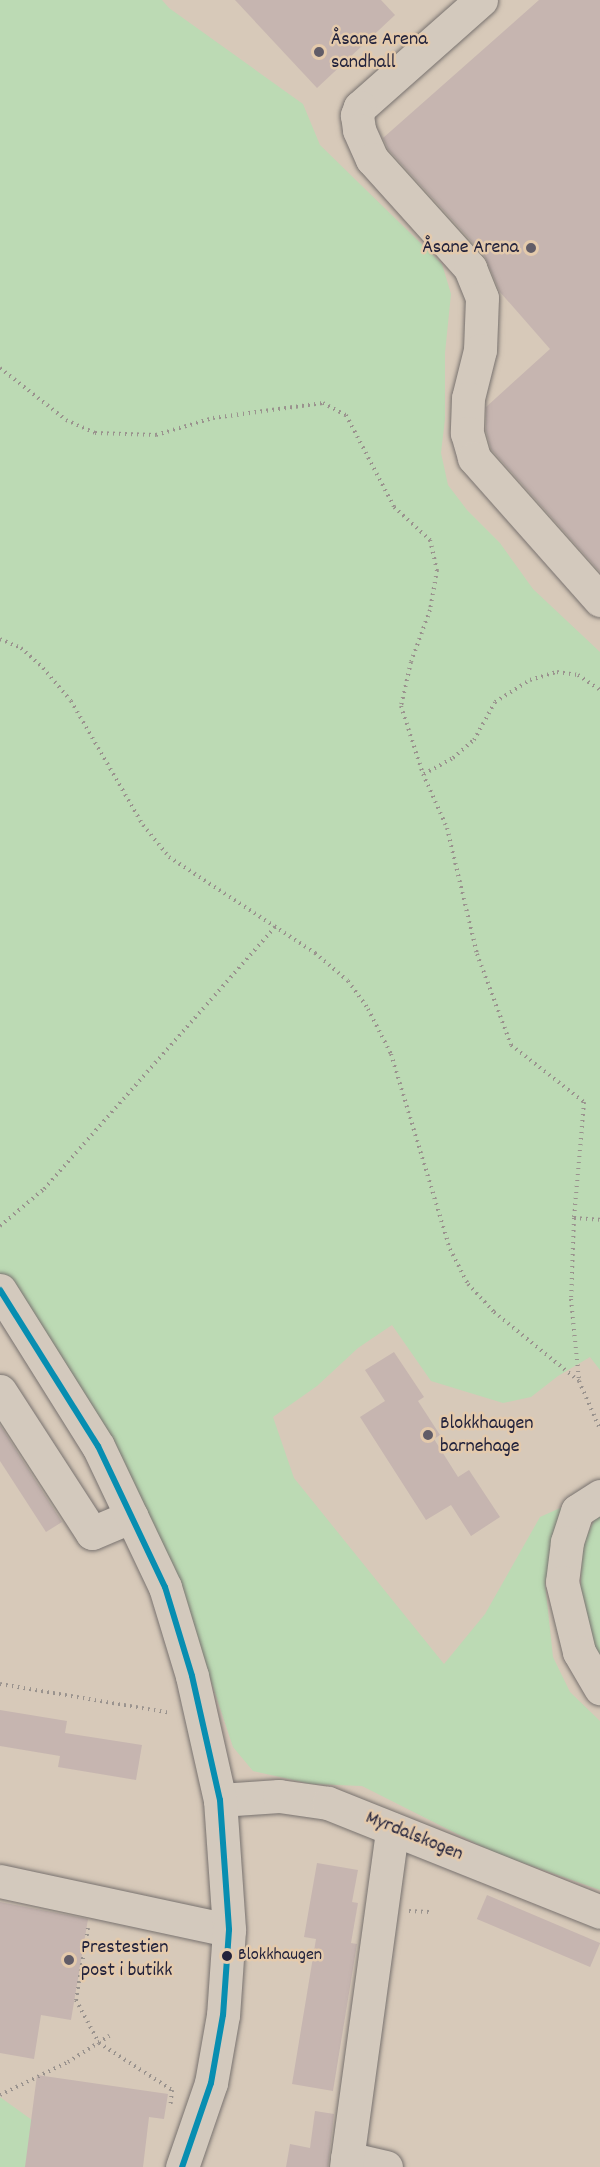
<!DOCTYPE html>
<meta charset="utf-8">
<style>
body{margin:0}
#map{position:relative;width:600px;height:2167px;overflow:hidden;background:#d7c9b9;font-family:Dekko,sans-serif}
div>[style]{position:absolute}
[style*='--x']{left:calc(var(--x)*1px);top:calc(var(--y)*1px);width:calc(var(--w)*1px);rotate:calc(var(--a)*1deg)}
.green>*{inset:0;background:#bcdab4}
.building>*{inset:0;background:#c6b5b0;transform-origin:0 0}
.path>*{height:4px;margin-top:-2px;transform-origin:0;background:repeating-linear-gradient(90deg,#9a938e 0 1.5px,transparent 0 6px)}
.roads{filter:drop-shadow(0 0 2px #78726f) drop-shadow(0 0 2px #78726f)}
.minor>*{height:33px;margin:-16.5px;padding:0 16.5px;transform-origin:16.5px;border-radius:16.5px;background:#d3c9bd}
.major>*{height:33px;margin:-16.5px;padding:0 16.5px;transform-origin:16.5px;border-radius:16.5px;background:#d3c9bd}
.bus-1>*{height:6px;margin:-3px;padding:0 3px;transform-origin:3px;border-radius:3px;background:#078eb1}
.dots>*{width:16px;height:16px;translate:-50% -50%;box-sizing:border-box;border:3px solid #e4caac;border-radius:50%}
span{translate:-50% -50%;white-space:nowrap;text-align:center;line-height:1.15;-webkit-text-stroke:5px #e4caac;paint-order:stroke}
.bus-label{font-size:18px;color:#22223b}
.left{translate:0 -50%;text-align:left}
.poi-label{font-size:20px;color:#22223b}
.right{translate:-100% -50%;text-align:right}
.street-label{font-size:20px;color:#22223b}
</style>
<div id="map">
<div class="green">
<div style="clip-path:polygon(0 0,162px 0,169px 8px,303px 104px,320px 145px,442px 264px,451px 294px,445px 353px,445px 419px,441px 453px,448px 485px,467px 510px,500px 543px,533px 589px,600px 652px,600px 1370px,590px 1357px,558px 1376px,531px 1397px,503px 1403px,431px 1381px,392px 1325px,358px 1348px,317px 1386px,273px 1417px,294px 1478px,444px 1664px,485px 1614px,540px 1517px,587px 1496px,561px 1524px,545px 1583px,553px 1657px,570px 1692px,600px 1721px,600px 1890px,495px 1853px,362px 1786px,311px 1784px,253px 1771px,233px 1747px,192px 1624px,0 1306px)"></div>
<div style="clip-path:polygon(600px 1508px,600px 1664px,580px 1621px,582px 1546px)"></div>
<div style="clip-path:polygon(0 2097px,79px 2154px,88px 2167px,0 2167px)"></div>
</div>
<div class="building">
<div style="clip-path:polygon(235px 0,381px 0,395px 15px,317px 88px)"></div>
<div style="clip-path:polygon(539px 0,600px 0,600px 572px,491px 449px,486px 431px,486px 407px,550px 349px,500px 292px,484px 255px,388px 149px,383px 138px)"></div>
<div style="clip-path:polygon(394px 1352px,424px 1397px,418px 1401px,440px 1435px,434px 1439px,458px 1477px,469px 1470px,500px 1517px,471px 1536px,451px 1505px,426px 1520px,360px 1417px,385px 1401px,365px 1370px)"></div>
<div style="clip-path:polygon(0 1425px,62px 1522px,46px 1532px,0 1461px)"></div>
<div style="clip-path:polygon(0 1710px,67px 1721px,65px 1733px,142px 1745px,136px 1780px,58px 1767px,60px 1756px,0 1746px)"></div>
<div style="clip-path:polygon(317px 1863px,358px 1870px,352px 1902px,358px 1903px,351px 1943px,357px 1944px,333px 2091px,292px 2084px,316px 1939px,304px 1937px)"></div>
<div style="left:487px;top:1895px;width:123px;height:26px;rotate:23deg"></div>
<div style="clip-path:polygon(0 1902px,88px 1919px,71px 2020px,41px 2015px,34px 2059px,0 2053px)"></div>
<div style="clip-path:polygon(37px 2075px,168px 2094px,164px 2119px,149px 2117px,143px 2167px,25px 2167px)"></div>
<div style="clip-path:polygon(315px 2111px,334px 2114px,328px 2167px,286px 2167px,290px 2144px,310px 2148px)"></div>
</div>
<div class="path">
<div style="--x:0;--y:368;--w:84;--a:38.2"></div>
<div style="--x:66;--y:420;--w:32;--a:24"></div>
<div style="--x:95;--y:433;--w:61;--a:1.9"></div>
<div style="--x:156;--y:435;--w:59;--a:-16.6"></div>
<div style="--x:213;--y:418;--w:111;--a:-7.8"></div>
<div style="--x:323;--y:403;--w:26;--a:28"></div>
<div style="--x:346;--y:415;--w:104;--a:62.4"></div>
<div style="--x:394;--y:507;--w:49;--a:42.5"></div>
<div style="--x:430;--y:540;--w:31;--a:77"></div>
<div style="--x:437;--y:570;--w:41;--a:99.9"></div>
<div style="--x:430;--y:610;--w:55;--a:110.1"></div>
<div style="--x:411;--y:662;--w:45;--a:102.8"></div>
<div style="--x:401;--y:706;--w:71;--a:72.1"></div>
<div style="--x:423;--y:774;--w:59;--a:66"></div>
<div style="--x:447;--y:828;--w:130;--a:76.6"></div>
<div style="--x:477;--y:954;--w:97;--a:69.5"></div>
<div style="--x:511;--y:1045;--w:93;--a:38"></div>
<div style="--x:584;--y:1102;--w:116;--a:94.9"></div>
<div style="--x:574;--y:1218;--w:26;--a:4"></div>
<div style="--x:0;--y:639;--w:23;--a:23"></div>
<div style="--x:21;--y:648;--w:30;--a:42"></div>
<div style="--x:43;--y:668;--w:43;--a:49.7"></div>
<div style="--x:71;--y:701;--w:143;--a:59.9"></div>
<div style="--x:143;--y:825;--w:41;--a:50.9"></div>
<div style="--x:169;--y:857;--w:175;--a:33.3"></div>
<div style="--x:315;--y:953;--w:43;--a:40.3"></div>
<div style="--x:348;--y:981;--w:34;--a:54"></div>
<div style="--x:368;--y:1009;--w:51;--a:62.9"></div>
<div style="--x:391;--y:1054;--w:204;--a:73.2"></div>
<div style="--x:450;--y:1249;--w:39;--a:63"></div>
<div style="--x:468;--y:1284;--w:38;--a:47"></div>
<div style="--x:494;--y:1312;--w:109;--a:39.1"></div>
<div style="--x:424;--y:774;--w:33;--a:-29"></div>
<div style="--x:453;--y:758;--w:28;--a:-41"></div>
<div style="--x:474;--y:740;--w:43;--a:-61.1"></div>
<div style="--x:495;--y:702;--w:41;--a:-32.2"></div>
<div style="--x:530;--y:680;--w:28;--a:-17"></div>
<div style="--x:557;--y:672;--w:21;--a:8"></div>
<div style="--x:578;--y:675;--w:27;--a:34"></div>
<div style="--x:574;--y:1218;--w:81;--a:92.1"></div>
<div style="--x:571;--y:1299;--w:82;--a:84.4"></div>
<div style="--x:579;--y:1381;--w:52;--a:66.4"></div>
<div style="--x:0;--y:1226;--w:57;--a:-40.1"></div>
<div style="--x:44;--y:1189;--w:351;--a:-48.6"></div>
<div style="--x:0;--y:1684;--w:173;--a:9.6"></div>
<div style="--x:409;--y:1911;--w:20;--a:3"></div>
<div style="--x:88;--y:1928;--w:73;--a:99.5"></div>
<div style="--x:76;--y:2000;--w:49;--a:61.9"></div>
<div style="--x:99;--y:2043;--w:87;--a:32.8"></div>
<div style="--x:172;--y:2090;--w:18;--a:96"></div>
<div style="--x:0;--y:2095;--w:76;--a:-25.9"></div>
<div style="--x:68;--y:2062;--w:49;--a:-32.4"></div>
</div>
<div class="roads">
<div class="minor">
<div style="--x:481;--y:0;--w:162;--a:138.5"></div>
<div style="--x:360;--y:107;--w:9;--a:111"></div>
<div style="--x:357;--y:115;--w:15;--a:82"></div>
<div style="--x:359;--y:130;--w:32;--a:66"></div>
<div style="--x:372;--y:159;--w:147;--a:48"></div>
<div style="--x:470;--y:268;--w:32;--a:68"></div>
<div style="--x:482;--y:298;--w:52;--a:92.2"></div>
<div style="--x:480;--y:350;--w:49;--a:104"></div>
<div style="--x:468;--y:398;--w:35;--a:92"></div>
<div style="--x:467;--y:433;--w:26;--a:74"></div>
<div style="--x:474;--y:458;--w:190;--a:48.4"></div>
<div style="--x:0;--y:1391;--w:169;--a:57.1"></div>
<div style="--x:92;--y:1533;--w:43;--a:-23"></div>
<div style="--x:600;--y:1496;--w:27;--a:147"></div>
<div style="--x:577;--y:1511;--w:33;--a:108"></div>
<div style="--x:567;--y:1542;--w:40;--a:97.1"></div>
<div style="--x:562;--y:1582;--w:72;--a:76.3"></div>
<div style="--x:579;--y:1652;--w:42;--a:59.7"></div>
<div style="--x:220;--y:1800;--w:59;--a:-3.9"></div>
<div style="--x:279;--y:1796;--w:49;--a:8.1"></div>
<div style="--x:328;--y:1803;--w:293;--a:21.8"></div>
<div style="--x:0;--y:1881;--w:234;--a:12.1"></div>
<div style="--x:347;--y:2158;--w:40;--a:13"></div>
<div style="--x:346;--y:2167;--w:341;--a:-82.2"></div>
</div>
<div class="major">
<div style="--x:0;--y:1290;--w:184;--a:57.9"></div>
<div style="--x:98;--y:1446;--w:156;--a:64.6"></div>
<div style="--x:165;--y:1587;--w:93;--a:73.1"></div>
<div style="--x:192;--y:1676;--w:127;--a:77.3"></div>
<div style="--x:220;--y:1800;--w:130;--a:86"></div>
<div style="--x:229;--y:1930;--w:85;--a:94"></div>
<div style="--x:223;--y:2015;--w:69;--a:100"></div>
<div style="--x:211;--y:2083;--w:89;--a:109"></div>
</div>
</div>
<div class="bus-1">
<div style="--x:0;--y:1290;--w:184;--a:57.9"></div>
<div style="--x:98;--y:1446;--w:156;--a:64.6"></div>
<div style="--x:165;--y:1587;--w:93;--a:73.1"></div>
<div style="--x:192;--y:1676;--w:127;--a:77.3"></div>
<div style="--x:220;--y:1800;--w:130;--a:86"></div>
<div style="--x:229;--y:1930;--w:85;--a:94"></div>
<div style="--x:223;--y:2015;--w:69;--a:100"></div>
<div style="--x:211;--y:2083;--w:89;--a:109"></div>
</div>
<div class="dots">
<div style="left:319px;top:52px;background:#615c67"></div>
<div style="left:531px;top:248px;background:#615c67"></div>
<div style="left:428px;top:1435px;background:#615c67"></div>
<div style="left:227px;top:1956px;background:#22223b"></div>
<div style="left:69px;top:1960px;background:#615c67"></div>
</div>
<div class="bus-label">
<span class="left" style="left:238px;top:1956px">Blokkhaugen</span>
</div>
<div class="poi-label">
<span class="left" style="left:331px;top:52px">Åsane Arena<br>sandhall</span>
<span class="right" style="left:519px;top:248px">Åsane Arena</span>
<span class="left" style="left:440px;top:1436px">Blokkhaugen<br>barnehage</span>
<span class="left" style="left:81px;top:1960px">Prestestien<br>post i butikk</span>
</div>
<div class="street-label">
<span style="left:414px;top:1837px;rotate:22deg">Myrdalskogen</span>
</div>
</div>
